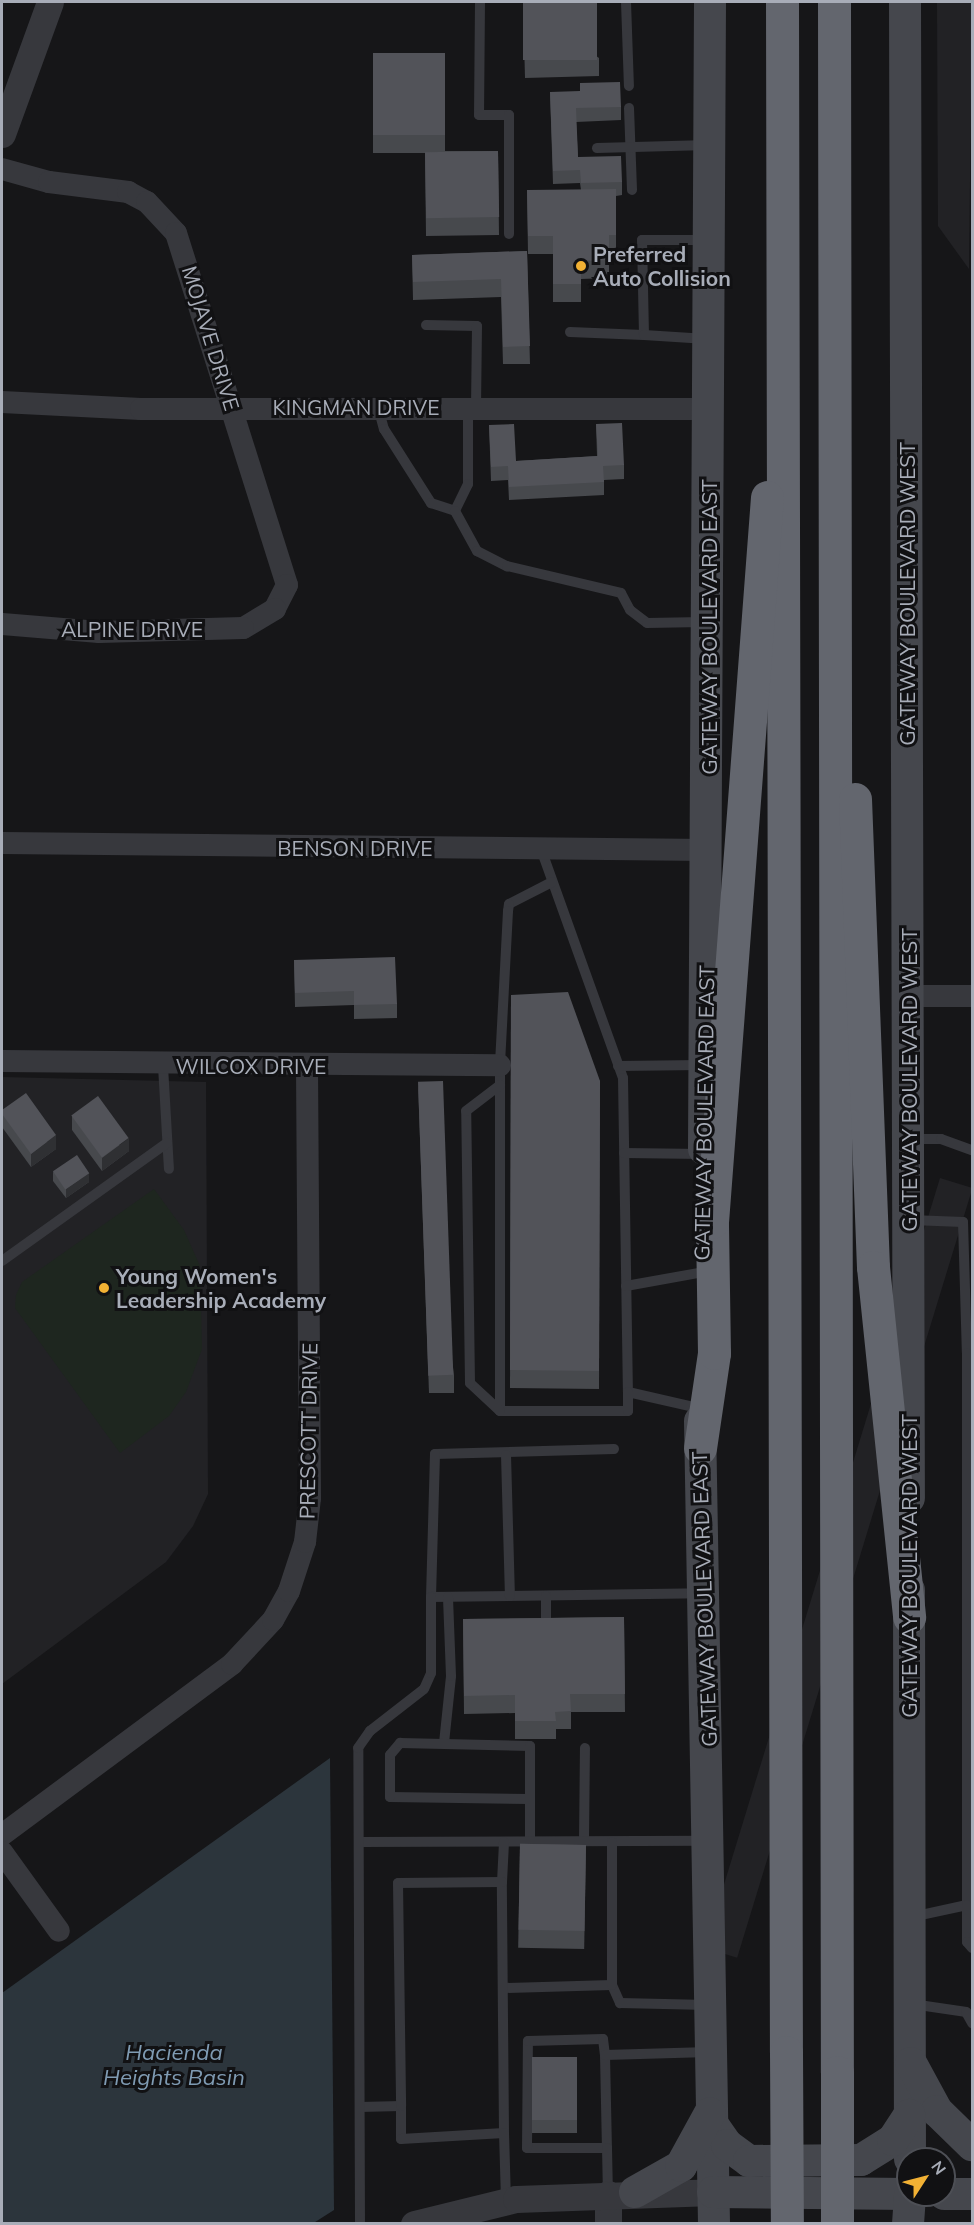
<!DOCTYPE html>
<style>
body{margin:0}
#map{position:relative;width:974px;height:2225px;overflow:hidden;background:#161618;font-family:Mulish,sans-serif}
div>[style]{position:absolute}
[style*='--x']{left:calc(var(--x)*1px);top:calc(var(--y)*1px);width:calc(var(--w)*1px);rotate:calc(var(--a)*1deg)}
.built>*{inset:0;background:#222225;transform-origin:0 0}
.green>*{inset:0;background:#1e261f}
.water>*{inset:0;background:#2c353c}
.service>*{height:10px;margin:-5px;padding:0 5px;transform-origin:5px;border-radius:5px;background:#37383d}
.minor>*{height:22px;margin:-11px;padding:0 11px;transform-origin:11px;border-radius:11px;background:#37383d}
.tertiary>*{height:27px;margin:-13.5px;padding:0 13.5px;transform-origin:13.5px;border-radius:13.5px;background:#37383d}
.secondary>*{height:32px;margin:-16px;padding:0 16px;transform-origin:16px;border-radius:16px;background:#45474d}
.motorway>*{height:33px;margin:-16.5px;padding:0 16.5px;transform-origin:16.5px;border-radius:16.5px;background:#63666e}
.motorway-bridge>*{height:33px;margin:-16.5px;padding:0 16.5px;transform-origin:16.5px;border-radius:16.5px;background:#63666e}
.wall>*{inset:0;background:#47494d;transform-origin:0 0}
.shaded-wall>*{inset:0;background:#2f3033}
.building>*{inset:0;background:#525359;transform-origin:0 0}
.dots>*{width:16px;height:16px;translate:-50% -50%;box-sizing:border-box;border:3px solid #111113;border-radius:50%}
span{translate:-50% -50%;white-space:nowrap;text-align:center;line-height:1.15;-webkit-text-stroke:6px #111113;paint-order:stroke}
.poi-label{font-size:21px;color:#a8adb8;font-weight:700}
.left{translate:0 -50%;text-align:left}
.street-label{font-size:21px;color:#a8adb8}
.water-label{font-size:22px;color:#7f9bb3;font-style:italic}
.frame{position:absolute;inset:0;border:3px solid #a8adb8;pointer-events:none}
.north{position:absolute;left:896px;top:2147px;width:60px;height:60px;box-sizing:border-box;background:#111113;border:2px solid #4d4f55;border-radius:50%;rotate:54deg;font-size:16px;font-weight:700;line-height:24px;text-align:center;color:#a8adb8}
.north::after{content:'';display:block;margin:auto;width:21px;height:27px;background:#f2b134;clip-path:polygon(50% 0,100% 100%,50% 72%,0 100%)}
</style>
<div id="map">
<div class="built">
<div style="clip-path:polygon(937px 2px,972px 2px,969px 269px,938px 226px)"></div>
<div style="clip-path:polygon(2px 1077px,206px 1082px,208px 1494px,193px 1526px,166px 1562px,2px 1684px)"></div>
<div style="left:940px;top:1178px;width:34px;height:805px;rotate:17deg"></div>
</div>
<div class="green">
<div style="clip-path:polygon(154px 1189px,184px 1230px,200px 1266px,202px 1349px,186px 1392px,169px 1416px,120px 1453px,15px 1308px,16px 1295px,22px 1282px)"></div>
</div>
<div class="water">
<div style="clip-path:polygon(330px 1758px,334px 2210px,312px 2224px,2px 2223px,2px 1993px)"></div>
</div>
<div class="service">
<div style="--x:480;--y:2;--w:113;--a:90.5"></div>
<div style="--x:479;--y:115;--w:30;--a:0"></div>
<div style="--x:509;--y:115;--w:119;--a:90"></div>
<div style="--x:626;--y:2;--w:84;--a:88"></div>
<div style="--x:629;--y:108;--w:82;--a:87.9"></div>
<div style="--x:597;--y:148;--w:111;--a:-1.5"></div>
<div style="--x:426;--y:325;--w:51;--a:1.1"></div>
<div style="--x:477;--y:326;--w:82;--a:90.7"></div>
<div style="--x:570;--y:332;--w:74;--a:2.3"></div>
<div style="--x:644;--y:335;--w:95;--a:-91.2"></div>
<div style="--x:642;--y:240;--w:65;--a:0"></div>
<div style="--x:644;--y:335;--w:63;--a:3.6"></div>
<div style="--x:378;--y:407;--w:23;--a:75"></div>
<div style="--x:384;--y:429;--w:88;--a:57.6"></div>
<div style="--x:431;--y:503;--w:25;--a:18"></div>
<div style="--x:468;--y:408;--w:76;--a:90"></div>
<div style="--x:468;--y:484;--w:30;--a:116"></div>
<div style="--x:455;--y:511;--w:46;--a:61.2"></div>
<div style="--x:477;--y:551;--w:34;--a:27"></div>
<div style="--x:507;--y:566;--w:117;--a:13.3"></div>
<div style="--x:621;--y:593;--w:19;--a:62"></div>
<div style="--x:630;--y:610;--w:21;--a:37"></div>
<div style="--x:647;--y:623;--w:56;--a:-1"></div>
<div style="--x:541;--y:849;--w:243;--a:70.3"></div>
<div style="--x:623;--y:1078;--w:314;--a:89.1"></div>
<div style="--x:628;--y:1392;--w:77;--a:12.8"></div>
<div style="--x:552;--y:882;--w:48;--a:152.9"></div>
<div style="--x:509;--y:904;--w:7;--a:98"></div>
<div style="--x:508;--y:911;--w:154;--a:93"></div>
<div style="--x:500;--y:1065;--w:346;--a:90"></div>
<div style="--x:500;--y:1411;--w:128;--a:0"></div>
<div style="--x:628;--y:1411;--w:19;--a:-90"></div>
<div style="--x:163;--y:1066;--w:103;--a:86.7"></div>
<div style="--x:618;--y:1066;--w:83;--a:-0.7"></div>
<div style="--x:911;--y:1139;--w:30;--a:0"></div>
<div style="--x:941;--y:1139;--w:33;--a:20"></div>
<div style="--x:624;--y:1153;--w:79;--a:0.7"></div>
<div style="--x:911;--y:1220;--w:52;--a:2.2"></div>
<div style="--x:963;--y:1222;--w:131;--a:88.3"></div>
<div style="--x:967;--y:1353;--w:552;--a:90"></div>
<div style="--x:967;--y:1905;--w:56;--a:167.7"></div>
<div style="--x:2;--y:1261;--w:203;--a:-35.6"></div>
<div style="--x:626;--y:1286;--w:84;--a:-10.2"></div>
<div style="--x:500;--y:1411;--w:41;--a:-137"></div>
<div style="--x:470;--y:1383;--w:272;--a:-90.8"></div>
<div style="--x:466;--y:1111;--w:43;--a:-37.4"></div>
<div style="--x:614;--y:1449;--w:179;--a:178.4"></div>
<div style="--x:435;--y:1454;--w:143;--a:91.6"></div>
<div style="--x:431;--y:1597;--w:270;--a:-0.8"></div>
<div style="--x:506;--y:1455;--w:141;--a:88.4"></div>
<div style="--x:540;--y:1624;--w:6;--a:0"></div>
<div style="--x:546;--y:1624;--w:28;--a:-90"></div>
<div style="--x:444;--y:1743;--w:67;--a:-84"></div>
<div style="--x:451;--y:1676;--w:79;--a:-92.2"></div>
<div style="--x:529;--y:1799;--w:139;--a:-179.2"></div>
<div style="--x:390;--y:1797;--w:42;--a:-90"></div>
<div style="--x:390;--y:1755;--w:16;--a:-50"></div>
<div style="--x:400;--y:1743;--w:130;--a:1.3"></div>
<div style="--x:530;--y:1746;--w:95;--a:90"></div>
<div style="--x:584;--y:1840;--w:92;--a:-89.4"></div>
<div style="--x:360;--y:1842;--w:344;--a:-0.2"></div>
<div style="--x:502;--y:1882;--w:40;--a:-87.1"></div>
<div style="--x:967;--y:1905;--w:37;--a:90"></div>
<div style="--x:967;--y:1942;--w:8;--a:50"></div>
<div style="--x:612;--y:1985;--w:20;--a:66"></div>
<div style="--x:620;--y:2003;--w:88;--a:1.3"></div>
<div style="--x:504;--y:1988;--w:108;--a:-1.6"></div>
<div style="--x:612;--y:1985;--w:143;--a:-90"></div>
<div style="--x:912;--y:2004;--w:55;--a:8.4"></div>
<div style="--x:966;--y:2012;--w:13;--a:61"></div>
<div style="--x:605;--y:2055;--w:93;--a:88.8"></div>
<div style="--x:607;--y:2148;--w:80;--a:180"></div>
<div style="--x:527;--y:2148;--w:107;--a:-89.5"></div>
<div style="--x:528;--y:2041;--w:75;--a:-1.5"></div>
<div style="--x:603;--y:2039;--w:16;--a:83"></div>
<div style="--x:605;--y:2055;--w:104;--a:-1.7"></div>
<div style="--x:360;--y:2107;--w:41;--a:-1.4"></div>
<div style="--x:401;--y:2106;--w:33;--a:90"></div>
<div style="--x:401;--y:2139;--w:103;--a:-3.3"></div>
<div style="--x:504;--y:2133;--w:251;--a:-90.5"></div>
<div style="--x:502;--y:1882;--w:104;--a:179.4"></div>
<div style="--x:398;--y:1883;--w:223;--a:89.2"></div>
<div style="--x:504;--y:2133;--w:68;--a:88.3"></div>
<div style="--x:607;--y:2148;--w:46;--a:88.8"></div>
<div style="--x:360;--y:2224;--w:476;--a:-90.2"></div>
<div style="--x:358;--y:1748;--w:21;--a:-55"></div>
<div style="--x:370;--y:1731;--w:68;--a:-37.9"></div>
<div style="--x:424;--y:1689;--w:17;--a:-66"></div>
<div style="--x:431;--y:1673;--w:76;--a:-90"></div>
</div>
<div class="minor">
<div style="--x:2;--y:169;--w:49;--a:15.5"></div>
<div style="--x:49;--y:182;--w:80;--a:7.2"></div>
<div style="--x:128;--y:192;--w:21;--a:28"></div>
<div style="--x:147;--y:202;--w:42;--a:46.9"></div>
<div style="--x:176;--y:233;--w:369;--a:72.5"></div>
<div style="--x:287;--y:585;--w:27;--a:117"></div>
<div style="--x:275;--y:609;--w:37;--a:149"></div>
<div style="--x:243;--y:628;--w:144;--a:178.4"></div>
<div style="--x:99;--y:632;--w:97;--a:-175.3"></div>
<div style="--x:2;--y:402;--w:139;--a:2.9"></div>
<div style="--x:141;--y:409;--w:570;--a:0"></div>
<div style="--x:2;--y:843;--w:706;--a:0.57"></div>
<div style="--x:909;--y:996;--w:63;--a:0"></div>
<div style="--x:2;--y:1061;--w:498;--a:0.5"></div>
<div style="--x:2;--y:1835;--w:287;--a:-36.6"></div>
<div style="--x:232;--y:1664;--w:60;--a:-47"></div>
<div style="--x:273;--y:1620;--w:33;--a:-61"></div>
<div style="--x:289;--y:1591;--w:52;--a:-71.9"></div>
<div style="--x:305;--y:1542;--w:44;--a:-83.5"></div>
<div style="--x:310;--y:1498;--w:431;--a:-90.4"></div>
<div style="--x:2;--y:1852;--w:97;--a:54.2"></div>
</div>
<div class="tertiary">
<div style="--x:2;--y:134;--w:140;--a:-70"></div>
<div style="--x:608;--y:2194;--w:30;--a:90"></div>
<div style="--x:414;--y:2224;--w:105;--a:-13.8"></div>
<div style="--x:516;--y:2199;--w:197;--a:-2"></div>
</div>
<div class="secondary">
<div style="--x:905;--y:2;--w:1496;--a:89.85"></div>
<div style="--x:704;--y:1149;--w:1147;--a:-89.7"></div>
<div style="--x:700;--y:1421;--w:803;--a:89"></div>
<div style="--x:909;--y:1590;--w:569;--a:89.9"></div>
<div style="--x:911;--y:2063;--w:55;--a:61.6"></div>
<div style="--x:937;--y:2111;--w:49;--a:44.2"></div>
<div style="--x:713;--y:2125;--w:24;--a:55"></div>
<div style="--x:727;--y:2145;--w:27;--a:36"></div>
<div style="--x:749;--y:2161;--w:112;--a:-0.5"></div>
<div style="--x:861;--y:2160;--w:38;--a:-32"></div>
<div style="--x:893;--y:2140;--w:30;--a:-57"></div>
<div style="--x:635;--y:2192;--w:53;--a:-29.5"></div>
<div style="--x:681;--y:2166;--w:60;--a:-61.3"></div>
<div style="--x:713;--y:2192;--w:195;--a:0.6"></div>
<div style="--x:944;--y:2194;--w:28;--a:0"></div>
<div style="--x:908;--y:2224;--w:29;--a:-86"></div>
</div>
<div class="motorway">
<div style="--x:782;--y:2;--w:2050;--a:89.89"></div>
<div style="--x:834;--y:2;--w:2070;--a:89.92"></div>
<div style="--x:855;--y:799;--w:468;--a:87.8"></div>
<div style="--x:873;--y:1267;--w:352;--a:84.1"></div>
<div style="--x:700;--y:1448;--w:96;--a:-81.6"></div>
<div style="--x:714;--y:1353;--w:131;--a:-90.9"></div>
<div style="--x:712;--y:1222;--w:727;--a:-85.66"></div>
</div>
<div class="motorway-bridge">
<div style="--x:786;--y:2052;--w:172;--a:89.7"></div>
<div style="--x:837;--y:2224;--w:152;--a:-90"></div>
</div>
<div class="wall">
<div style="clip-path:polygon(523px 2px,599px 58px,599px 76px,525px 78px)"></div>
<div style="clip-path:polygon(373px 53px,445px 53px,445px 151px,498px 151px,499px 235px,426px 236px,425px 153px,373px 153px)"></div>
<div style="clip-path:polygon(550px 92px,621px 107px,621px 120px,576px 122px,578px 157px,622px 182px,622px 195px,616px 196px,616px 253px,609px 253px,609px 278px,581px 279px,581px 302px,553px 302px,553px 254px,528px 254px,527px 190px,581px 190px,580px 183px,553px 184px)"></div>
<div style="clip-path:polygon(527px 251px,530px 364px,503px 364px,501px 297px,413px 300px,412px 255px)"></div>
<div style="clip-path:polygon(596px 424px,624px 465px,624px 479px,604px 480px,604px 495px,509px 500px,508px 480px,491px 481px,489px 425px,516px 461px,597px 456px)"></div>
<div style="clip-path:polygon(294px 960px,397px 1004px,397px 1018px,354px 1019px,354px 1005px,295px 1007px)"></div>
<div style="clip-path:polygon(511px 995px,600px 1081px,599px 1389px,510px 1388px)"></div>
<div style="clip-path:polygon(418px 1082px,454px 1375px,454px 1393px,429px 1393px)"></div>
<div style="clip-path:polygon(2px 1110px,56px 1149px,31px 1167px,2px 1127px)"></div>
<div style="clip-path:polygon(72px 1116px,129px 1151px,102px 1171px,72px 1130px)"></div>
<div style="clip-path:polygon(53px 1172px,89px 1182px,66px 1198px,53px 1181px)"></div>
<div style="clip-path:polygon(624px 1617px,625px 1712px,571px 1712px,571px 1729px,556px 1729px,556px 1739px,515px 1739px,515px 1713px,464px 1714px,463px 1619px)"></div>
<div style="left:586px;top:1845px;width:104px;height:66px;rotate:91deg"></div>
<div style="left:532px;top:2057px;width:45px;height:76px"></div>
</div>
<div class="shaded-wall">
<div style="clip-path:polygon(56px 1135px,56px 1149px,31px 1167px,31px 1154px)"></div>
<div style="clip-path:polygon(129px 1138px,129px 1151px,102px 1171px,102px 1158px)"></div>
<div style="clip-path:polygon(89px 1173px,89px 1182px,66px 1198px,66px 1189px)"></div>
</div>
<div class="building">
<div style="left:523px;top:2px;width:74px;height:58px"></div>
<div style="left:373px;top:53px;width:72px;height:82px"></div>
<div style="clip-path:polygon(620px 82px,621px 107px,576px 108px,578px 157px,621px 156px,622px 182px,581px 183px,580px 170px,553px 171px,550px 92px,580px 91px,580px 83px)"></div>
<div style="left:498px;top:151px;width:66px;height:73px;rotate:89deg"></div>
<div style="clip-path:polygon(616px 189px,616px 235px,609px 235px,609px 260px,581px 261px,581px 284px,553px 284px,553px 236px,528px 236px,527px 190px)"></div>
<div style="clip-path:polygon(527px 251px,530px 346px,503px 347px,501px 279px,413px 282px,412px 255px)"></div>
<div style="clip-path:polygon(622px 423px,624px 465px,603px 466px,604px 482px,509px 487px,508px 466px,491px 467px,489px 425px,514px 424px,516px 461px,598px 456px,596px 424px)"></div>
<div style="clip-path:polygon(395px 957px,397px 1004px,354px 1005px,354px 991px,295px 993px,294px 960px)"></div>
<div style="clip-path:polygon(568px 992px,600px 1081px,599px 1371px,510px 1370px,511px 995px)"></div>
<div style="left:443px;top:1081px;width:294px;height:25px;rotate:88deg"></div>
<div style="clip-path:polygon(26px 1093px,56px 1135px,31px 1154px,2px 1114px,2px 1110px)"></div>
<div style="left:98px;top:1096px;width:52px;height:33px;rotate:54deg"></div>
<div style="left:77px;top:1155px;width:22px;height:29px;rotate:56deg"></div>
<div style="clip-path:polygon(624px 1617px,625px 1694px,570px 1694px,571px 1711px,555px 1712px,556px 1721px,515px 1721px,515px 1695px,464px 1696px,463px 1619px)"></div>
<div style="left:586px;top:1845px;width:86px;height:66px;rotate:91deg"></div>
<div style="left:532px;top:2057px;width:45px;height:63px"></div>
</div>
<div class="dots">
<div style="left:581px;top:266px;background:#f2b134"></div>
<div style="left:104px;top:1288px;background:#f2b134"></div>
</div>
<div class="poi-label">
<span class="left" style="left:593px;top:266px">Preferred<br>Auto Collision</span>
<span class="left" style="left:116px;top:1288px">Young Women's<br>Leadership Academy</span>
</div>
<div class="street-label">
<span style="left:211px;top:338px;rotate:73deg">MOJAVE DRIVE</span>
<span style="left:356px;top:407px">KINGMAN DRIVE</span>
<span style="left:907px;top:594px;rotate:-90deg">GATEWAY BOULEVARD WEST</span>
<span style="left:709px;top:627px;rotate:-90deg">GATEWAY BOULEVARD EAST</span>
<span style="left:132px;top:629px">ALPINE DRIVE</span>
<span style="left:355px;top:848px">BENSON DRIVE</span>
<span style="left:251px;top:1066px">WILCOX DRIVE</span>
<span style="left:909px;top:1080px;rotate:-90deg">GATEWAY BOULEVARD WEST</span>
<span style="left:704px;top:1113px;rotate:-89deg">GATEWAY BOULEVARD EAST</span>
<span style="left:308px;top:1431px;rotate:-89deg">PRESCOTT DRIVE</span>
<span style="left:909px;top:1566px;rotate:-90deg">GATEWAY BOULEVARD WEST</span>
<span style="left:704px;top:1599px;rotate:-92deg">GATEWAY BOULEVARD EAST</span>
</div>
<div class="water-label">
<span style="left:174px;top:2065px">Hacienda<br>Heights Basin</span>
</div>
<div class="frame"></div>
<div class="north">N</div>
</div>
